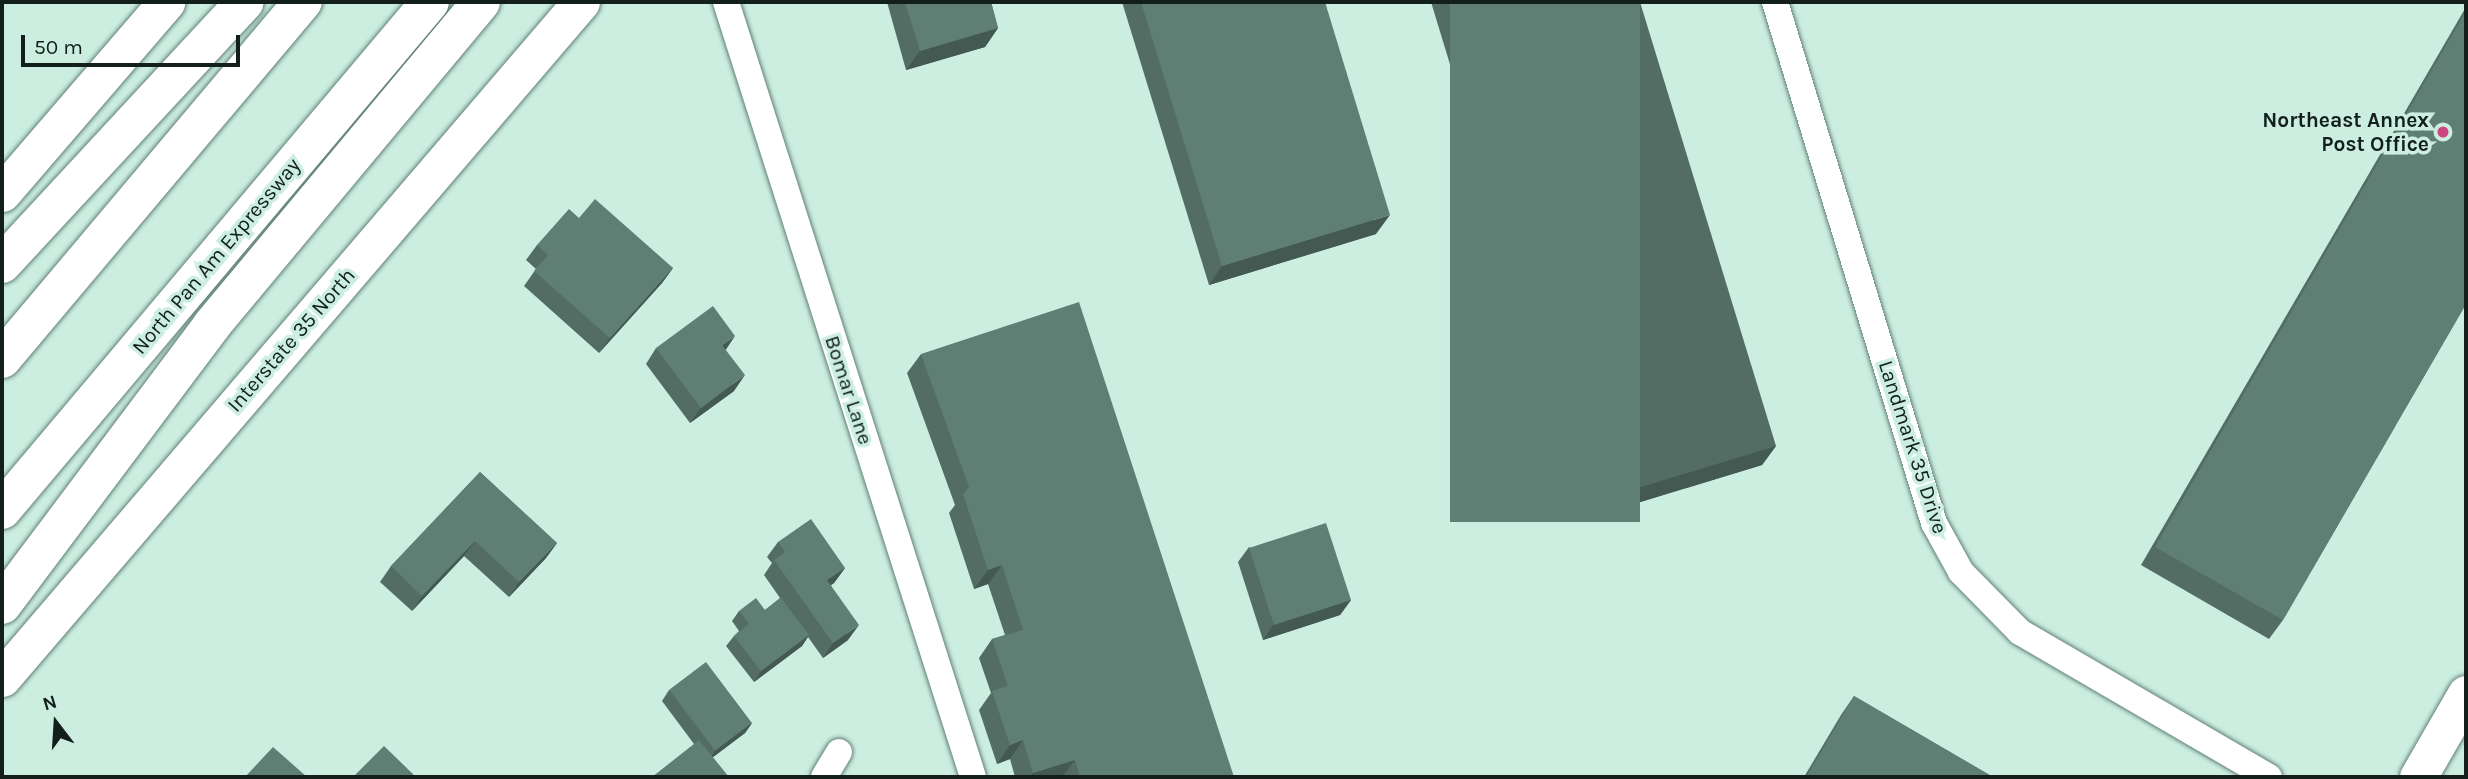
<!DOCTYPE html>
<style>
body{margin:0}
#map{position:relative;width:2468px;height:779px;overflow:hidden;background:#cceee1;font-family:Karla,sans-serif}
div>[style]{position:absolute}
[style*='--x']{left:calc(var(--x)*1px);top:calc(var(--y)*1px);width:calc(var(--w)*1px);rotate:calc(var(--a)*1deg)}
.roads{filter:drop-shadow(0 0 2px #618075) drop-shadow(0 0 2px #618075)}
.minor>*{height:26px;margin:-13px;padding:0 13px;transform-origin:13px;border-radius:13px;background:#fff}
.secondary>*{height:37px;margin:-18.5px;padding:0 18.5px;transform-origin:18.5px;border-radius:18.5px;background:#fff}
.motorway>*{height:38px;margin:-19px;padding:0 19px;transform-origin:19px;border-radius:19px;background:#fff}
.wall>*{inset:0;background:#536d64}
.shaded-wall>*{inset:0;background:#435951}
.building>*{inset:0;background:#607f74;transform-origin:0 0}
.dots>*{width:19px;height:19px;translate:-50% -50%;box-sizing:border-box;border:4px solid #cceee1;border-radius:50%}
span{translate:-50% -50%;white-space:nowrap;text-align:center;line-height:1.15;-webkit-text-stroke:7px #cceee1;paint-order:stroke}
.poi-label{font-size:21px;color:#121f1a;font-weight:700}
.right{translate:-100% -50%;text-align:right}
.street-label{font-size:21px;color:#121f1a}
.frame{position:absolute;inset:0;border:4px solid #121f1a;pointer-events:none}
.north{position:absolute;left:21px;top:688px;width:70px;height:70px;-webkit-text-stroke:5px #cceee1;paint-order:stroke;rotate:343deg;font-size:19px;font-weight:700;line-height:28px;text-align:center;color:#121f1a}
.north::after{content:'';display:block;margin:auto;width:24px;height:32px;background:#121f1a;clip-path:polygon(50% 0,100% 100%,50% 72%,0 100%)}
.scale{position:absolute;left:21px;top:35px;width:219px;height:32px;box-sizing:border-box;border:4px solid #121f1a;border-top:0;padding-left:9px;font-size:21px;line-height:24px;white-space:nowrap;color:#121f1a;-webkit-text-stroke:5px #cceee1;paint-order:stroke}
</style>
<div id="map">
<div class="roads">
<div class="minor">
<div style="--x:726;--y:2;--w:813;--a:72.32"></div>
<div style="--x:1775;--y:2;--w:545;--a:73.03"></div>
<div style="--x:1934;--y:523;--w:56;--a:61.1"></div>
<div style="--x:1961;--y:572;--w:84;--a:45.5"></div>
<div style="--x:2020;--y:632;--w:288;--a:30.2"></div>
<div style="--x:824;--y:777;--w:29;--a:-59"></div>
</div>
<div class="secondary">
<div style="--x:2;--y:193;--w:252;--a:-49.3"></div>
<div style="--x:2;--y:678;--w:890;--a:-49.42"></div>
<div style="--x:2418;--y:777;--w:96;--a:-60"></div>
</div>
<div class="motorway">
<div style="--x:2;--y:264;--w:357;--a:-47.2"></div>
<div style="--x:2;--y:359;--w:467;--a:-49.9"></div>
<div style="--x:2;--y:510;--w:664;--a:-49.89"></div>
<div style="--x:2;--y:605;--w:350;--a:-53.1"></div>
<div style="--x:212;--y:325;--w:420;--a:-50.2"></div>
</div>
</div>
<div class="wall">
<div style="clip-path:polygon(887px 2px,991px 2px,998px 28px,985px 47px,906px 70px)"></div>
<div style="clip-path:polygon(1122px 2px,1325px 2px,1376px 234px,1209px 285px)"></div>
<div style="clip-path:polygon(1431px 2px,1640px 2px,1776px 446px,1762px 465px,1588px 518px)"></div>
<div style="clip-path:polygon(2466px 7px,2466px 304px,2283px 620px,2269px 639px,2141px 565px)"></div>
<div style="clip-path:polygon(579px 218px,673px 268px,662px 283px,599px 353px,524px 286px,536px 269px,526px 260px,537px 245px)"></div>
<div style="clip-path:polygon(656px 348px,725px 350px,734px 391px,690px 423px,646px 364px)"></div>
<div style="clip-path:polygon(921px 354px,1234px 777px,1015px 777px,1010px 759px,997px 764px,979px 710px,991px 693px,979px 658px,992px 639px,1005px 635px,988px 584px,974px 589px,949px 513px,955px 505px,907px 373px)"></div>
<div style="clip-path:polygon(480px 472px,557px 543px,546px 558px,509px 597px,464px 556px,412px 611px,380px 582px,391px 566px)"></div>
<div style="clip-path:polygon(778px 542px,845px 568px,834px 583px,831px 585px,848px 640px,823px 658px,808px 637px,802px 646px,754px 682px,726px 646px,734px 636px,739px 631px,732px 621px,739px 611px,765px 610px,780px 598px,764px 575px,772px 563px,767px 557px)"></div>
<div style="clip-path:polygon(1249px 547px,1351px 600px,1340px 615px,1263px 640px,1238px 562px)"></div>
<div style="clip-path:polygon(669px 690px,752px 723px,745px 733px,713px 757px,694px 744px,662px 701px)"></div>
<div style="clip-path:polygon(1854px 696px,1993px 777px,1804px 777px,1841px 715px)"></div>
</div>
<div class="shaded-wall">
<div style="clip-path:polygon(998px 28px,985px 47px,906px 70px,920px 51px)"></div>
<div style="clip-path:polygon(1390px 215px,1376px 234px,1209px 285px,1222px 266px)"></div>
<div style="clip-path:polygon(673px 268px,662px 283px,599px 353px,610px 338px)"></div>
<div style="clip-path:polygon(735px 336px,725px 351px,722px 345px)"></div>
<div style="clip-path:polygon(745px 375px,734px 391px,690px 423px,701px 408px)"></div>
<div style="clip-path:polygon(1776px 446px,1762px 465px,1588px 518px,1602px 499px)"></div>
<div style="clip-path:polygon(475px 541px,464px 556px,412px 611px,422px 596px)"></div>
<div style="clip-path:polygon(557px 543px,546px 558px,509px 597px,519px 582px)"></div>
<div style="clip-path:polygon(1002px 565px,988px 584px,974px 589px,988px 570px)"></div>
<div style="clip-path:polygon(845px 568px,834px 583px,817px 595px,827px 580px)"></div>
<div style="clip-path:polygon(1351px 600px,1340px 615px,1263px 640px,1273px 625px)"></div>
<div style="clip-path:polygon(859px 625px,848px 640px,823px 658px,833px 643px)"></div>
<div style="clip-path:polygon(809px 635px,802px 646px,754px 682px,761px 671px)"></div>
<div style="clip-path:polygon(752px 723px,745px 733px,708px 761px,715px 751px)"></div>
<div style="clip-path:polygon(1023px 740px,1010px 759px,997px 764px,1010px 745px)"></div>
<div style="clip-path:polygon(1075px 760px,1062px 777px,1030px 777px,1033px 773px)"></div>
</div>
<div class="building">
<div style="clip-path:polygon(905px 2px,991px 2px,998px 28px,920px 51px)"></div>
<div style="clip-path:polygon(1141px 2px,1325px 2px,1390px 215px,1222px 266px)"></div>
<div style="left:1450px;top:2px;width:190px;height:520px"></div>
<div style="clip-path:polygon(2466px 11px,2466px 304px,2283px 620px,2155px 547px)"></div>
<div style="clip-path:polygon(595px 199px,673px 268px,610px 338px,534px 271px,548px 255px,537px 245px,569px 209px,579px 218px)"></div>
<div style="clip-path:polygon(1079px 302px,1234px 777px,1080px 777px,1075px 760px,1033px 773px,1023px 740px,1010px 745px,992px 691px,1008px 686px,992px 639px,1023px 630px,1002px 565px,988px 570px,963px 494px,969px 487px,921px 354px)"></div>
<div style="clip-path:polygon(713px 306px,735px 336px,722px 345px,745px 375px,701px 408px,656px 348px)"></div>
<div style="clip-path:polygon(480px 472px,557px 543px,519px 582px,475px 541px,422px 596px,391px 566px)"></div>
<div style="clip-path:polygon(811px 519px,845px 568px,827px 580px,859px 625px,833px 643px,774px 560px,785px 552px,778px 542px)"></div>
<div style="left:1326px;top:523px;width:81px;height:81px;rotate:72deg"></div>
<div style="clip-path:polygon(756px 598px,765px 610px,781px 598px,809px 635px,761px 671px,734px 636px,749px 624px,739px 611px)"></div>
<div style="left:706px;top:662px;width:76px;height:46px;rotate:53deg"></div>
<div style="clip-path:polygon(1854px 696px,1993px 777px,1806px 777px)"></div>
<div style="clip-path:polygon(699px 740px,729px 777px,652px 777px)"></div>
<div style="clip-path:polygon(384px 746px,416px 777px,353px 777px)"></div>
<div style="clip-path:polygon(273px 747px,307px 777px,245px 777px)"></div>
</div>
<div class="dots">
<div style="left:2443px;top:132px;background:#cd447f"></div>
</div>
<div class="poi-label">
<span class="right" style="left:2429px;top:132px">Northeast Annex<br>Post Office</span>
</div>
<div class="street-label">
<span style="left:216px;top:256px;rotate:-50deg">North Pan Am Expressway</span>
<span style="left:291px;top:340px;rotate:-49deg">Interstate 35 North</span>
<span style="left:849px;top:390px;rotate:72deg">Bomar Lane</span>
<span style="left:1913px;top:447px;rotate:72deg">Landmark 35 Drive</span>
</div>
<div class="frame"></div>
<div class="north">N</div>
<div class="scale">50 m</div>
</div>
